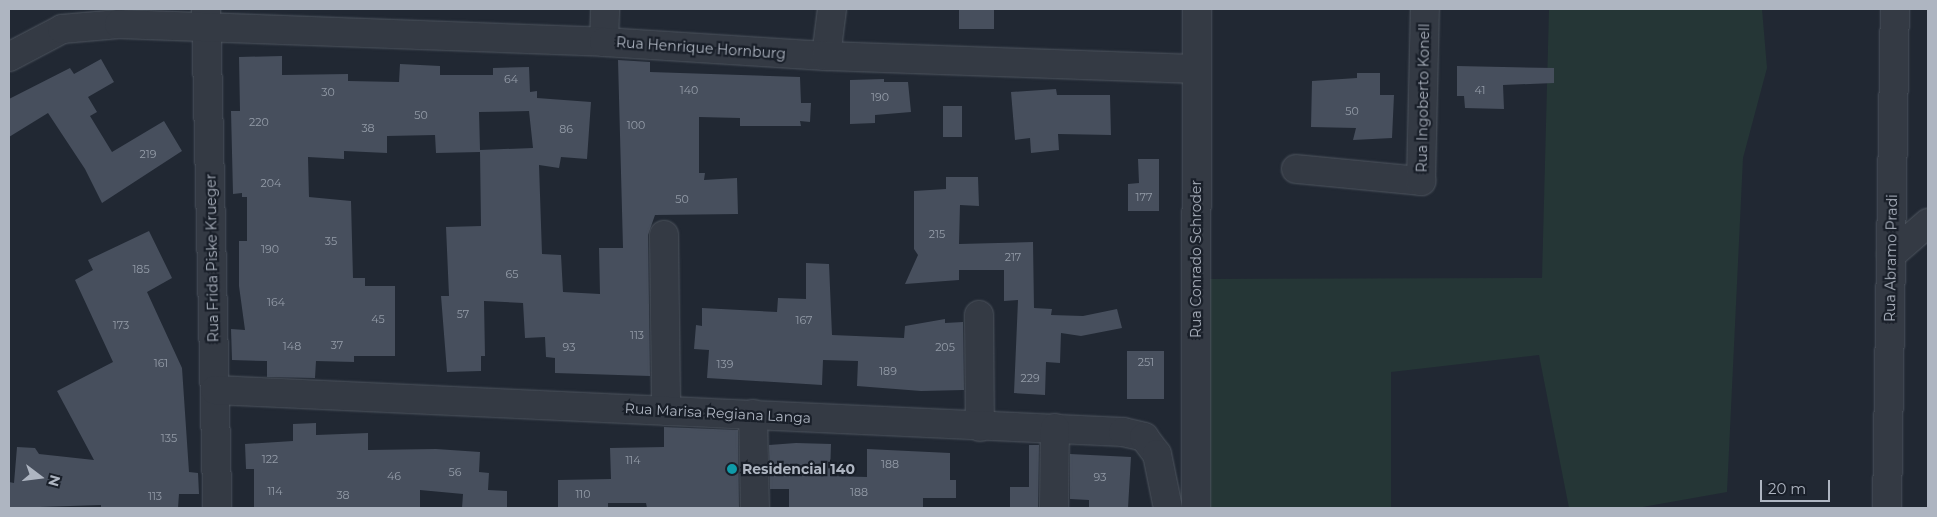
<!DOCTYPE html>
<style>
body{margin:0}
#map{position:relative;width:1937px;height:517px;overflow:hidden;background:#212833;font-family:Montserrat,sans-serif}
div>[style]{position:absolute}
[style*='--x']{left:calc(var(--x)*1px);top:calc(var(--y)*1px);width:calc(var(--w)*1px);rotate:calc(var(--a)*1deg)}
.green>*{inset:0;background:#253636}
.building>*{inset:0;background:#474f5d;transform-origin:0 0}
.roads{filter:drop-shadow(0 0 1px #4e555f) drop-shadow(0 0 1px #4e555f)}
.minor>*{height:28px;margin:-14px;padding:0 14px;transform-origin:14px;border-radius:14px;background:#343a44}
.dots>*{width:14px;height:14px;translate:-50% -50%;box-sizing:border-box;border:2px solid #191f29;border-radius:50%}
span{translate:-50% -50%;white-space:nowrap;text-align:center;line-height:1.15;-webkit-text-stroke:4.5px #191f29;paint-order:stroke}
.number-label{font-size:11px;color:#949ca8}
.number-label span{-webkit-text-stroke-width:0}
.street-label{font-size:14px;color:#aeb5c1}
.poi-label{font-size:14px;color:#aeb5c1;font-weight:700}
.left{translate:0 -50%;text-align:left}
.frame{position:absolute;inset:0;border:10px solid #aeb5c1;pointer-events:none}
.north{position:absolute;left:15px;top:452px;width:50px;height:50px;-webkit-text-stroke:4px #191f29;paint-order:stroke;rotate:105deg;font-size:14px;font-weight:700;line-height:20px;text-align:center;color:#aeb5c1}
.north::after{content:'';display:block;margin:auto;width:18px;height:22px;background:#aeb5c1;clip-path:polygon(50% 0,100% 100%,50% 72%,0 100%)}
.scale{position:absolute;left:1760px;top:480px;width:70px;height:22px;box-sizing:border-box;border:2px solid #aeb5c1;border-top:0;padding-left:6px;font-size:15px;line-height:18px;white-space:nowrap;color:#aeb5c1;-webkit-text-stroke:4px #191f29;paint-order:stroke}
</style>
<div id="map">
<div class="green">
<div style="clip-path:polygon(1549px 9px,1762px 9px,1767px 68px,1743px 158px,1727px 492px,1637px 508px,1569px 508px,1539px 355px,1391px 372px,1391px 508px,1202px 508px,1202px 279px,1542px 278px)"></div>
</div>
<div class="building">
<div style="left:959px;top:9px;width:35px;height:20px"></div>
<div style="clip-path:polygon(evenodd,282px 56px,282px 75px,348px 74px,348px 81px,399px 82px,400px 64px,440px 66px,440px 75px,493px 75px,493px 68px,529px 67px,530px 92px,537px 91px,537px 98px,591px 102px,587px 159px,561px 157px,559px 168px,539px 165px,542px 254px,561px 255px,563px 292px,600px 294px,599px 248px,623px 248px,618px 60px,650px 62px,650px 72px,800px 77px,801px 103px,811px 103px,810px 122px,800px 121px,801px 126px,740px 126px,740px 118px,699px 117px,699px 173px,705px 173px,704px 180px,737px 178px,738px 214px,655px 215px,648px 235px,650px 376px,555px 373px,555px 358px,546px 357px,545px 337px,525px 338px,523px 303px,484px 301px,485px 356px,481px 356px,481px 371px,447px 372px,441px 296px,449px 296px,446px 227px,481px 226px,480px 152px,436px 153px,435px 135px,387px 136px,387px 153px,344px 151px,344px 159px,308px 157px,309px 197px,351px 201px,353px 278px,365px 278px,365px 286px,395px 286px,395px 356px,354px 356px,354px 362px,316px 361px,315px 378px,267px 377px,267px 361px,232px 360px,231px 329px,245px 330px,239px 286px,239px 241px,247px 241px,247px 197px,242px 197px,242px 193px,233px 194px,231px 111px,240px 111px,239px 57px,282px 56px,529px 111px,533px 148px,480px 150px,479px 112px,529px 111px)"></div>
<div style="clip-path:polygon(101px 59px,114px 82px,88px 97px,97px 112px,90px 116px,112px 152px,164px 121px,182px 151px,102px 203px,85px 169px,48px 113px,9px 137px,9px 99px,70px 68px,74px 74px)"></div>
<div style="clip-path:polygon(1457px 66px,1554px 68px,1554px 83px,1503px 85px,1504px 109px,1465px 108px,1464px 96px,1457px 96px)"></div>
<div style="clip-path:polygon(1357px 73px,1380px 73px,1380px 95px,1394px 95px,1392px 138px,1353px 140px,1356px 128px,1311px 127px,1312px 81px,1357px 78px)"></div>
<div style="clip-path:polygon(884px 79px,884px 82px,908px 82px,911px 112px,875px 115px,875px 123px,850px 124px,850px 80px)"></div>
<div style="clip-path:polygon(1056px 89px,1057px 95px,1110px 95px,1111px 135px,1058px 134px,1059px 150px,1031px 153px,1030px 138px,1015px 140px,1011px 92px)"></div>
<div style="left:943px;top:106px;width:19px;height:31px"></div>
<div style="clip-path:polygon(1138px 159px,1159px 159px,1159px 211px,1128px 211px,1128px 184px,1139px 183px)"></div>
<div style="clip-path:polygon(946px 177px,978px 177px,979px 206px,960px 205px,959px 244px,1033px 242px,1034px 308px,1052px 309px,1051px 315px,1083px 316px,1117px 309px,1122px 328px,1081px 336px,1061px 333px,1060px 363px,1046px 362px,1045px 395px,1014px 393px,1018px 300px,1004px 301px,1004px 270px,959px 270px,959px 280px,905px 284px,918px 255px,914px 249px,914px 191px,946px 189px)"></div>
<div style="clip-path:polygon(149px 231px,172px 278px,147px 292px,182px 368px,189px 472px,198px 473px,199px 494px,179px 494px,178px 508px,101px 508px,101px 505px,9px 508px,9px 482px,14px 483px,17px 447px,35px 448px,39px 454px,94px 460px,57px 391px,113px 362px,75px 280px,93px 270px,88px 260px)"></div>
<div style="clip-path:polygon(806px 263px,829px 264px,832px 335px,904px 338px,905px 326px,945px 319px,945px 323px,963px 322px,964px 390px,921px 391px,857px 386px,858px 361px,823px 360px,822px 385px,707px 378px,709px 350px,694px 349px,696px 325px,702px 326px,702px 308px,777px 312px,778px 298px,806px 299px)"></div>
<div style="left:1127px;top:351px;width:37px;height:48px"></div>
<div style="clip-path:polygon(316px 423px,316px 435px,368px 433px,368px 450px,436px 449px,480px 452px,479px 472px,489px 473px,488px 490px,507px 491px,507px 508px,462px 508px,463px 494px,420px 490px,420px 508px,254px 508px,254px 469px,246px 469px,245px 444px,293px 441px,293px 424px)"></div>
<div style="clip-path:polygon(664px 427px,738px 430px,739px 508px,647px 508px,646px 503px,608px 503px,608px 508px,558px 508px,558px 480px,611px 479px,610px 448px,664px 447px)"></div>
<div style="clip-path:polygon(796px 443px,831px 444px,830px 476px,867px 477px,867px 449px,950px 453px,950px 480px,956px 480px,956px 498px,923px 498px,923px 508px,789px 508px,789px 489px,770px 489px,769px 445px)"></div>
<div style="clip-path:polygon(1029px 445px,1039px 445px,1038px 508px,1010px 508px,1010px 487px,1029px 487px)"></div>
<div style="clip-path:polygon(1070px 454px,1131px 457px,1128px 508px,1089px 508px,1089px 500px,1070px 499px)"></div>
</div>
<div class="roads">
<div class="minor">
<div style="--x:206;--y:9;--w:499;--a:88.7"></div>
<div style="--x:604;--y:42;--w:33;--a:-88"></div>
<div style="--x:826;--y:56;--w:47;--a:-82.7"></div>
<div style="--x:9;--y:57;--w:60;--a:-27.8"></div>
<div style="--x:62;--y:29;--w:57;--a:-5"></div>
<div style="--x:119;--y:24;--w:485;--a:2.1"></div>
<div style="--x:604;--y:42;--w:222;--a:3.6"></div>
<div style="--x:826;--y:56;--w:370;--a:2"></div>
<div style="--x:1296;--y:169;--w:126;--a:5.5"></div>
<div style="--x:1421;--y:181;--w:172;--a:-88.7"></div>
<div style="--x:664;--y:235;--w:176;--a:89.3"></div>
<div style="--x:1891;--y:255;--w:49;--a:-40.9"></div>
<div style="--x:979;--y:315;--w:112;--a:89.5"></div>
<div style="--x:215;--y:390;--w:909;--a:2.65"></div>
<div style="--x:1123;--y:432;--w:22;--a:13"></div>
<div style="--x:1144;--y:437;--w:21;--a:53"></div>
<div style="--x:1157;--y:454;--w:55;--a:78.5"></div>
<div style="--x:753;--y:414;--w:94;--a:88.8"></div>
<div style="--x:1054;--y:508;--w:80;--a:-89.3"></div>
<div style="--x:1196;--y:508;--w:499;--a:-89.9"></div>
<div style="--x:1887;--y:508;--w:499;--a:-89.1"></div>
</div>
</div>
<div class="dots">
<div style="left:732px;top:469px;background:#0f9aa8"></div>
</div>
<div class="number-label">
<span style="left:511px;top:79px">64</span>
<span style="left:689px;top:90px">140</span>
<span style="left:1480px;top:90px">41</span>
<span style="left:328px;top:92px">30</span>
<span style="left:880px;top:97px">190</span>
<span style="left:1352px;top:111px">50</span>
<span style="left:421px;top:115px">50</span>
<span style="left:259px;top:122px">220</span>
<span style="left:636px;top:125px">100</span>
<span style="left:368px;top:128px">38</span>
<span style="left:566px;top:129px">86</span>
<span style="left:148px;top:154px">219</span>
<span style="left:271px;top:183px">204</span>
<span style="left:1144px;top:197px">177</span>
<span style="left:682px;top:199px">50</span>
<span style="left:937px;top:234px">215</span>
<span style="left:331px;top:241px">35</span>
<span style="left:270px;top:249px">190</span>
<span style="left:1013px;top:257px">217</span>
<span style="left:141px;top:269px">185</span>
<span style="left:512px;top:274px">65</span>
<span style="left:276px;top:302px">164</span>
<span style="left:463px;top:314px">57</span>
<span style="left:378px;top:319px">45</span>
<span style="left:804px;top:320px">167</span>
<span style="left:121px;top:325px">173</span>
<span style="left:637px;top:335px">113</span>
<span style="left:337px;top:345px">37</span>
<span style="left:292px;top:346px">148</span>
<span style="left:569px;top:347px">93</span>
<span style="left:945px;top:347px">205</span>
<span style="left:1146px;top:362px">251</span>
<span style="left:161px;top:363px">161</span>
<span style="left:725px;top:364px">139</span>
<span style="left:888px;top:371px">189</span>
<span style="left:1030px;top:378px">229</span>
<span style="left:169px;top:438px">135</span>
<span style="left:270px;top:459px">122</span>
<span style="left:633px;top:460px">114</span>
<span style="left:890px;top:464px">188</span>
<span style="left:455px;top:472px">56</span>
<span style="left:394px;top:476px">46</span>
<span style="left:1100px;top:477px">93</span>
<span style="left:275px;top:491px">114</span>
<span style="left:859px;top:492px">188</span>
<span style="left:583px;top:494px">110</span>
<span style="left:343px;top:495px">38</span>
<span style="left:155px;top:496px">113</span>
</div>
<div class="street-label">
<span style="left:701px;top:48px;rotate:4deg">Rua Henrique Hornburg</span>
<span style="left:1423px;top:98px;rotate:-89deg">Rua Ingoberto Konell</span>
<span style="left:212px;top:258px;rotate:-91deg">Rua Frida Piske Krueger</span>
<span style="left:1891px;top:258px;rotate:-89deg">Rua Abramo Pradi</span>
<span style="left:1196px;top:259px;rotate:-90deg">Rua Conrado Schroder</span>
<span style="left:718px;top:413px;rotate:3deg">Rua Marisa Regiana Langa</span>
</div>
<div class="poi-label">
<span class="left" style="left:742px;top:469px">Residencial 140</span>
</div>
<div class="frame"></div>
<div class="north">N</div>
<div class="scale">20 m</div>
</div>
